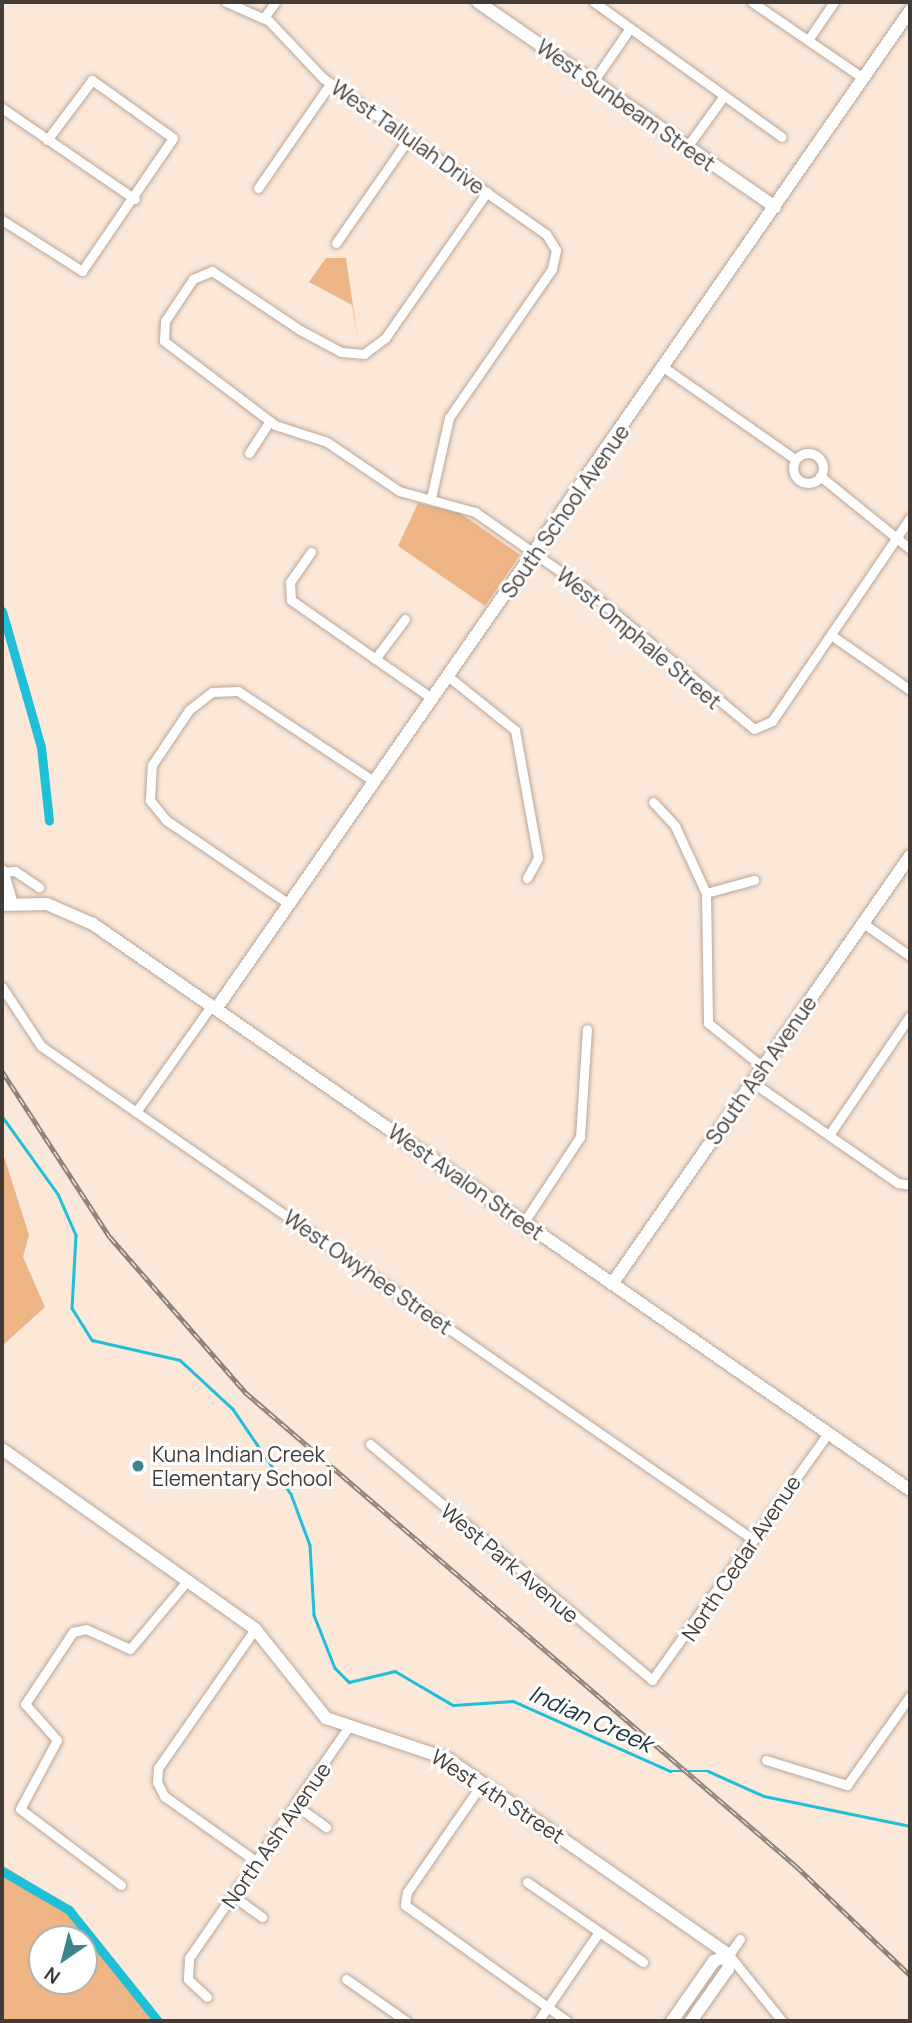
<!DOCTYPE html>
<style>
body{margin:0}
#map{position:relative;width:912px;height:2023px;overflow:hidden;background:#fbe8d9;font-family:Manrope,sans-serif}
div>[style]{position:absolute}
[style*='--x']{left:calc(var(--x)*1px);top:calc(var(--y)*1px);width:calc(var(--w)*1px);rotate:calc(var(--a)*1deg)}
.green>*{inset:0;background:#edb484}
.stream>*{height:2.5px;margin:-1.25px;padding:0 1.25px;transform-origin:1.25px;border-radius:1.25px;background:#20bfd8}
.canal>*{height:9px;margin:-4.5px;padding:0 4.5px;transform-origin:4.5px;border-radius:4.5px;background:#20bfd8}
.roads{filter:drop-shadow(0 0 2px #b9a799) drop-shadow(0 0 2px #b9a799)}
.street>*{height:9px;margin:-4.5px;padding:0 4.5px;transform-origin:4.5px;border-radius:4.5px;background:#fff}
.street>.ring{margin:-4.5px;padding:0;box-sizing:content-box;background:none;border:9px solid #fff;border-radius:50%}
.secondary>*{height:12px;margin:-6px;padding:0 6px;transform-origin:6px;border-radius:6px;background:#fff}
.rail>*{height:5px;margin-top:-2.5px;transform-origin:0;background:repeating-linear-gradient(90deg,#fff 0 8px,#90847a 0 16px);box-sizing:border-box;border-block:2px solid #90847a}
.dots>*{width:19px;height:19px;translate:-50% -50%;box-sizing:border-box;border:4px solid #fff;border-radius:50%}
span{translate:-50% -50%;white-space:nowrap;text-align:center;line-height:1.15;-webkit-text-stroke:6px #fff;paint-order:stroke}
.street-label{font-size:21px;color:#433b35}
.poi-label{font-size:21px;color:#433b35}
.left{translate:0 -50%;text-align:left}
.water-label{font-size:23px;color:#1c3439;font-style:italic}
.frame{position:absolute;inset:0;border:4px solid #433b35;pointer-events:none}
.north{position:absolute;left:28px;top:1925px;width:70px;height:70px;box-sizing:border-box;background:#fff;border:2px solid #b4b1ae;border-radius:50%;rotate:215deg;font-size:19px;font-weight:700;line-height:28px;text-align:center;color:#433b35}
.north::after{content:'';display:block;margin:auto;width:24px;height:32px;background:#3e8390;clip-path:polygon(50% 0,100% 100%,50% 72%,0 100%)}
</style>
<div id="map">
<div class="green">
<div style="clip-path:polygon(326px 258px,346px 258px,359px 347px,352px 305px,309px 282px)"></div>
<div style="clip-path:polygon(418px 503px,460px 513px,520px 555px,485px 606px,398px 546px)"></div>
<div style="clip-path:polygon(2px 1150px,29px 1235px,23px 1257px,45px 1307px,2px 1346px)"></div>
<div style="clip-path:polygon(evenodd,2px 1865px,74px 1909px,163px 2021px,2px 2021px,2px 1865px,42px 1939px,84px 1939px,84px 1981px,42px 1981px,42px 1939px)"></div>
</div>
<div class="stream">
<div style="--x:2;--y:1116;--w:96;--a:54.3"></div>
<div style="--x:58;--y:1194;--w:45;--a:66.3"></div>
<div style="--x:76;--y:1235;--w:73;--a:93.1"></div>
<div style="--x:72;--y:1308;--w:38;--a:58"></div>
<div style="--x:92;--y:1340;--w:90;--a:12.8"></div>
<div style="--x:180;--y:1360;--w:72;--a:42.8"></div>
<div style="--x:233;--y:1409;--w:103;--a:55.7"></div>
<div style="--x:291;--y:1494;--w:54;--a:69.6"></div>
<div style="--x:310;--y:1545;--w:70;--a:86.7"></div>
<div style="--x:314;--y:1615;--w:57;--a:68.4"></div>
<div style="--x:335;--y:1668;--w:20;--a:45"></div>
<div style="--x:349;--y:1682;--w:47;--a:-13.4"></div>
<div style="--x:395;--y:1671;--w:67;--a:30.4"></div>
<div style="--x:453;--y:1705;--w:60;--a:-3.8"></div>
<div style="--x:513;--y:1701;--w:172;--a:24"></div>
<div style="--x:670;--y:1771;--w:38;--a:0"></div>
<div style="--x:708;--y:1771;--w:61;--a:24.1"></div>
<div style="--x:764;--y:1796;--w:149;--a:11.6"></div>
</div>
<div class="canal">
<div style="--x:2;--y:611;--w:141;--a:74"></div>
<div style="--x:41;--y:747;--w:74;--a:83.8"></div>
<div style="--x:2;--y:1871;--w:78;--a:30.2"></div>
<div style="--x:69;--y:1910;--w:142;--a:51.3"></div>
</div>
<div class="roads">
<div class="street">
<div style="--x:226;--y:2;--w:47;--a:23.8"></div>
<div style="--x:269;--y:21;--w:79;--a:46.5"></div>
<div style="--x:323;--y:78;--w:272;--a:35"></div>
<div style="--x:546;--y:234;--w:19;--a:58"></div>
<div style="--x:556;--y:250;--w:19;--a:102"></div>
<div style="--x:552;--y:269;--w:181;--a:124.7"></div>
<div style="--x:449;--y:418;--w:82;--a:102.7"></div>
<div style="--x:594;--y:2;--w:231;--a:35.7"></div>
<div style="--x:752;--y:2;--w:135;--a:34.4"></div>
<div style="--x:264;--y:18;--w:19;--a:-55"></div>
<div style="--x:808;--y:40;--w:46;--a:-55.6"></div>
<div style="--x:593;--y:82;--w:65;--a:-55.6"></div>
<div style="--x:2;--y:108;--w:161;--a:34.4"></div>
<div style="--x:687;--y:147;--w:62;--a:-54.2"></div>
<div style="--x:258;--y:188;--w:126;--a:-55.3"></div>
<div style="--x:487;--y:192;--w:178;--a:124.9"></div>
<div style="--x:385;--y:338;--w:26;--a:143"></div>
<div style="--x:364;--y:354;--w:23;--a:-175"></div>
<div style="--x:341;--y:352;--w:47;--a:-151.8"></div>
<div style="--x:300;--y:330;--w:106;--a:-146.2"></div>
<div style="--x:212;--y:271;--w:21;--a:157"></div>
<div style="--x:193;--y:279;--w:50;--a:123.7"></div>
<div style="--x:165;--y:321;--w:20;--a:93"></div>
<div style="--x:164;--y:341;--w:139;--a:37.1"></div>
<div style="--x:275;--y:425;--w:55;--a:18.1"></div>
<div style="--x:327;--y:442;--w:87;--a:34.2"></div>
<div style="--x:399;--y:491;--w:79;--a:15.4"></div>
<div style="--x:475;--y:512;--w:131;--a:34.8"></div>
<div style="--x:583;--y:587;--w:222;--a:39.7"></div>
<div style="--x:754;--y:729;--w:20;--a:-24"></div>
<div style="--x:772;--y:721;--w:245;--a:-55.8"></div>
<div style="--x:2;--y:220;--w:95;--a:32.5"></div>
<div style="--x:82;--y:271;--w:161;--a:-55.6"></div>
<div style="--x:173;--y:138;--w:100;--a:-144.4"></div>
<div style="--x:92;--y:80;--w:75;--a:126.9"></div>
<div style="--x:336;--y:243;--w:128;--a:-55.2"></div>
<div style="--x:666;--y:369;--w:157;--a:34.9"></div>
<div style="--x:249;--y:453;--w:38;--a:-57"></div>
<div class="ring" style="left:793px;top:453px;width:21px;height:21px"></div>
<div style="--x:820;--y:476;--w:116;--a:39"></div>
<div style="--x:311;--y:552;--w:37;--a:125"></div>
<div style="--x:290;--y:582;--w:18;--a:87"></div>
<div style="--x:291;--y:600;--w:173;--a:34.9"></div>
<div style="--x:831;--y:635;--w:96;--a:34.8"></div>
<div style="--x:375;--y:659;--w:50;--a:-53.1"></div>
<div style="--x:449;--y:677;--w:85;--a:38.8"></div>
<div style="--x:515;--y:730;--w:130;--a:79.8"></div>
<div style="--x:538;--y:858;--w:23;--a:119"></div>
<div style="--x:653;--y:802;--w:33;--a:47"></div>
<div style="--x:675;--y:826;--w:74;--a:65.2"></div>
<div style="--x:706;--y:893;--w:130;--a:89.1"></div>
<div style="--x:708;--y:1023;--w:70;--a:38.7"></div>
<div style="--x:2;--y:872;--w:13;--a:-4"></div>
<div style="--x:15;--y:871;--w:29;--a:34"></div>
<div style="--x:706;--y:893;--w:50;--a:-15.2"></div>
<div style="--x:289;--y:904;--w:149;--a:-145.7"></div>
<div style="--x:166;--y:820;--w:26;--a:-129"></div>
<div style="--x:150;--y:800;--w:35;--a:-87"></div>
<div style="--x:152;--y:765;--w:66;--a:-56.1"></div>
<div style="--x:189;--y:710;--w:29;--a:-38"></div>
<div style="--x:212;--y:692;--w:26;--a:-2"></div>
<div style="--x:238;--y:691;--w:164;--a:33.6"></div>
<div style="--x:863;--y:923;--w:57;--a:35.1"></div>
<div style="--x:2;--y:987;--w:71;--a:56.5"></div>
<div style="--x:41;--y:1046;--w:867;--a:34.72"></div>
<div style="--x:752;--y:1082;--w:178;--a:34.7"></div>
<div style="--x:898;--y:1183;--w:12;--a:9"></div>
<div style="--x:136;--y:1112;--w:130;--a:-54.7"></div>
<div style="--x:829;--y:1135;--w:144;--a:-55.8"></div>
<div style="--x:524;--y:1222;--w:102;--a:-56.6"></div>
<div style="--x:580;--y:1137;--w:108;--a:-86.3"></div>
<div style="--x:370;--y:1444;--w:368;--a:39.9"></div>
<div style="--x:652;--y:1680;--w:303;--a:-54.5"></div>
<div style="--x:255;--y:1629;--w:169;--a:124.9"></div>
<div style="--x:158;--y:1768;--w:14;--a:94"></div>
<div style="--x:157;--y:1782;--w:16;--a:63"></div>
<div style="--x:164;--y:1796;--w:114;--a:35.4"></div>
<div style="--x:766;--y:1760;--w:85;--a:17.2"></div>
<div style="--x:847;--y:1785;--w:109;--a:-54.7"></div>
<div style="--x:483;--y:1782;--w:134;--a:124.6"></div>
<div style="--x:407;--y:1892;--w:13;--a:99"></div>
<div style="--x:405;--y:1905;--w:199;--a:35.6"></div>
<div style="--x:297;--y:1806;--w:36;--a:36"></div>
<div style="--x:527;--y:1882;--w:141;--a:34.6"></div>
<div style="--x:121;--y:1885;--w:126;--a:-143"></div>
<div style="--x:20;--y:1809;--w:78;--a:-61.8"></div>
<div style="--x:57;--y:1740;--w:48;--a:-131.6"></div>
<div style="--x:25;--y:1704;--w:87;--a:-56.3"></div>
<div style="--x:73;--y:1632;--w:13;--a:-13"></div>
<div style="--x:86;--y:1629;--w:48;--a:24.4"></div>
<div style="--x:130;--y:1649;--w:90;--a:-50"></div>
<div style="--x:233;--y:1896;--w:36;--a:36"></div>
<div style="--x:740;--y:1939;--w:19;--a:125"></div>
<div style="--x:729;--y:1955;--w:85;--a:51.2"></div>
<div style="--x:346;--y:1979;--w:73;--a:35"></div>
<div style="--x:207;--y:1997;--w:26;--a:-137"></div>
<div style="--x:188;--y:1979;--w:21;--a:-87"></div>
<div style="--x:189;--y:1958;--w:278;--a:-55.4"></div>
<div style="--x:538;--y:2021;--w:108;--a:-55.6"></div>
</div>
<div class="secondary">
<div style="--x:478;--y:2;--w:361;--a:34.6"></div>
<div style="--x:2;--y:871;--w:34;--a:73"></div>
<div style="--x:2;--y:905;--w:45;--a:-1.3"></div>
<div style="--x:47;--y:904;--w:50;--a:23.5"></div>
<div style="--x:93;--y:924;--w:994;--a:34.71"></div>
<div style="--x:216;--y:1009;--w:1216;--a:-55.19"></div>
<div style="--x:612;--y:1284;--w:522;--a:-55.15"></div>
<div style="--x:2;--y:1449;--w:310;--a:35.4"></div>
<div style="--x:255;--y:1629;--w:114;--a:51.4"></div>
<div style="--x:326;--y:1718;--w:129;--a:18.6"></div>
<div style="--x:448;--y:1759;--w:343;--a:34.9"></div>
<div style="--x:672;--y:2021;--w:73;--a:-55"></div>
<div style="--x:714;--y:1961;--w:16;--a:-22"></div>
<div style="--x:691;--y:2021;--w:64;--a:-54.6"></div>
<div style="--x:728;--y:1969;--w:14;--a:-86"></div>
</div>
</div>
<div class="rail">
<div style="--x:2;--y:1071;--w:198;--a:57"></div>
<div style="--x:110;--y:1237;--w:206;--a:48.9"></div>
<div style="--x:245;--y:1392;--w:727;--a:40.7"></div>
<div style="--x:796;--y:1866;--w:158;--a:43.7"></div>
</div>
<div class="dots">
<div style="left:138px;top:1466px;background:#3e8390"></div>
</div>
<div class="street-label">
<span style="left:626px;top:105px;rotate:35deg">West Sunbeam Street</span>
<span style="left:408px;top:137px;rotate:35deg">West Tallulah Drive</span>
<span style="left:565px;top:511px;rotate:-55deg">South School Avenue</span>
<span style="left:639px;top:638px;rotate:40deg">West Omphale Street</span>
<span style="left:761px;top:1070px;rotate:-55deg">South Ash Avenue</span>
<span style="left:466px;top:1182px;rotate:35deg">West Avalon Street</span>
<span style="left:368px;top:1272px;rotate:35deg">West Owyhee Street</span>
<span style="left:741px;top:1558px;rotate:-56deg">North Cedar Avenue</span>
<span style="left:510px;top:1563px;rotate:40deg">West Park Avenue</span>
<span style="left:498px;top:1796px;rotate:33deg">West 4th Street</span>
<span style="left:276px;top:1835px;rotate:-55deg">North Ash Avenue</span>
</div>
<div class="poi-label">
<span class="left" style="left:152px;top:1466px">Kuna Indian Creek<br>Elementary School</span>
</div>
<div class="water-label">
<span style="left:591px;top:1718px;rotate:24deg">Indian Creek</span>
</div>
<div class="frame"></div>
<div class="north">N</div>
</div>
